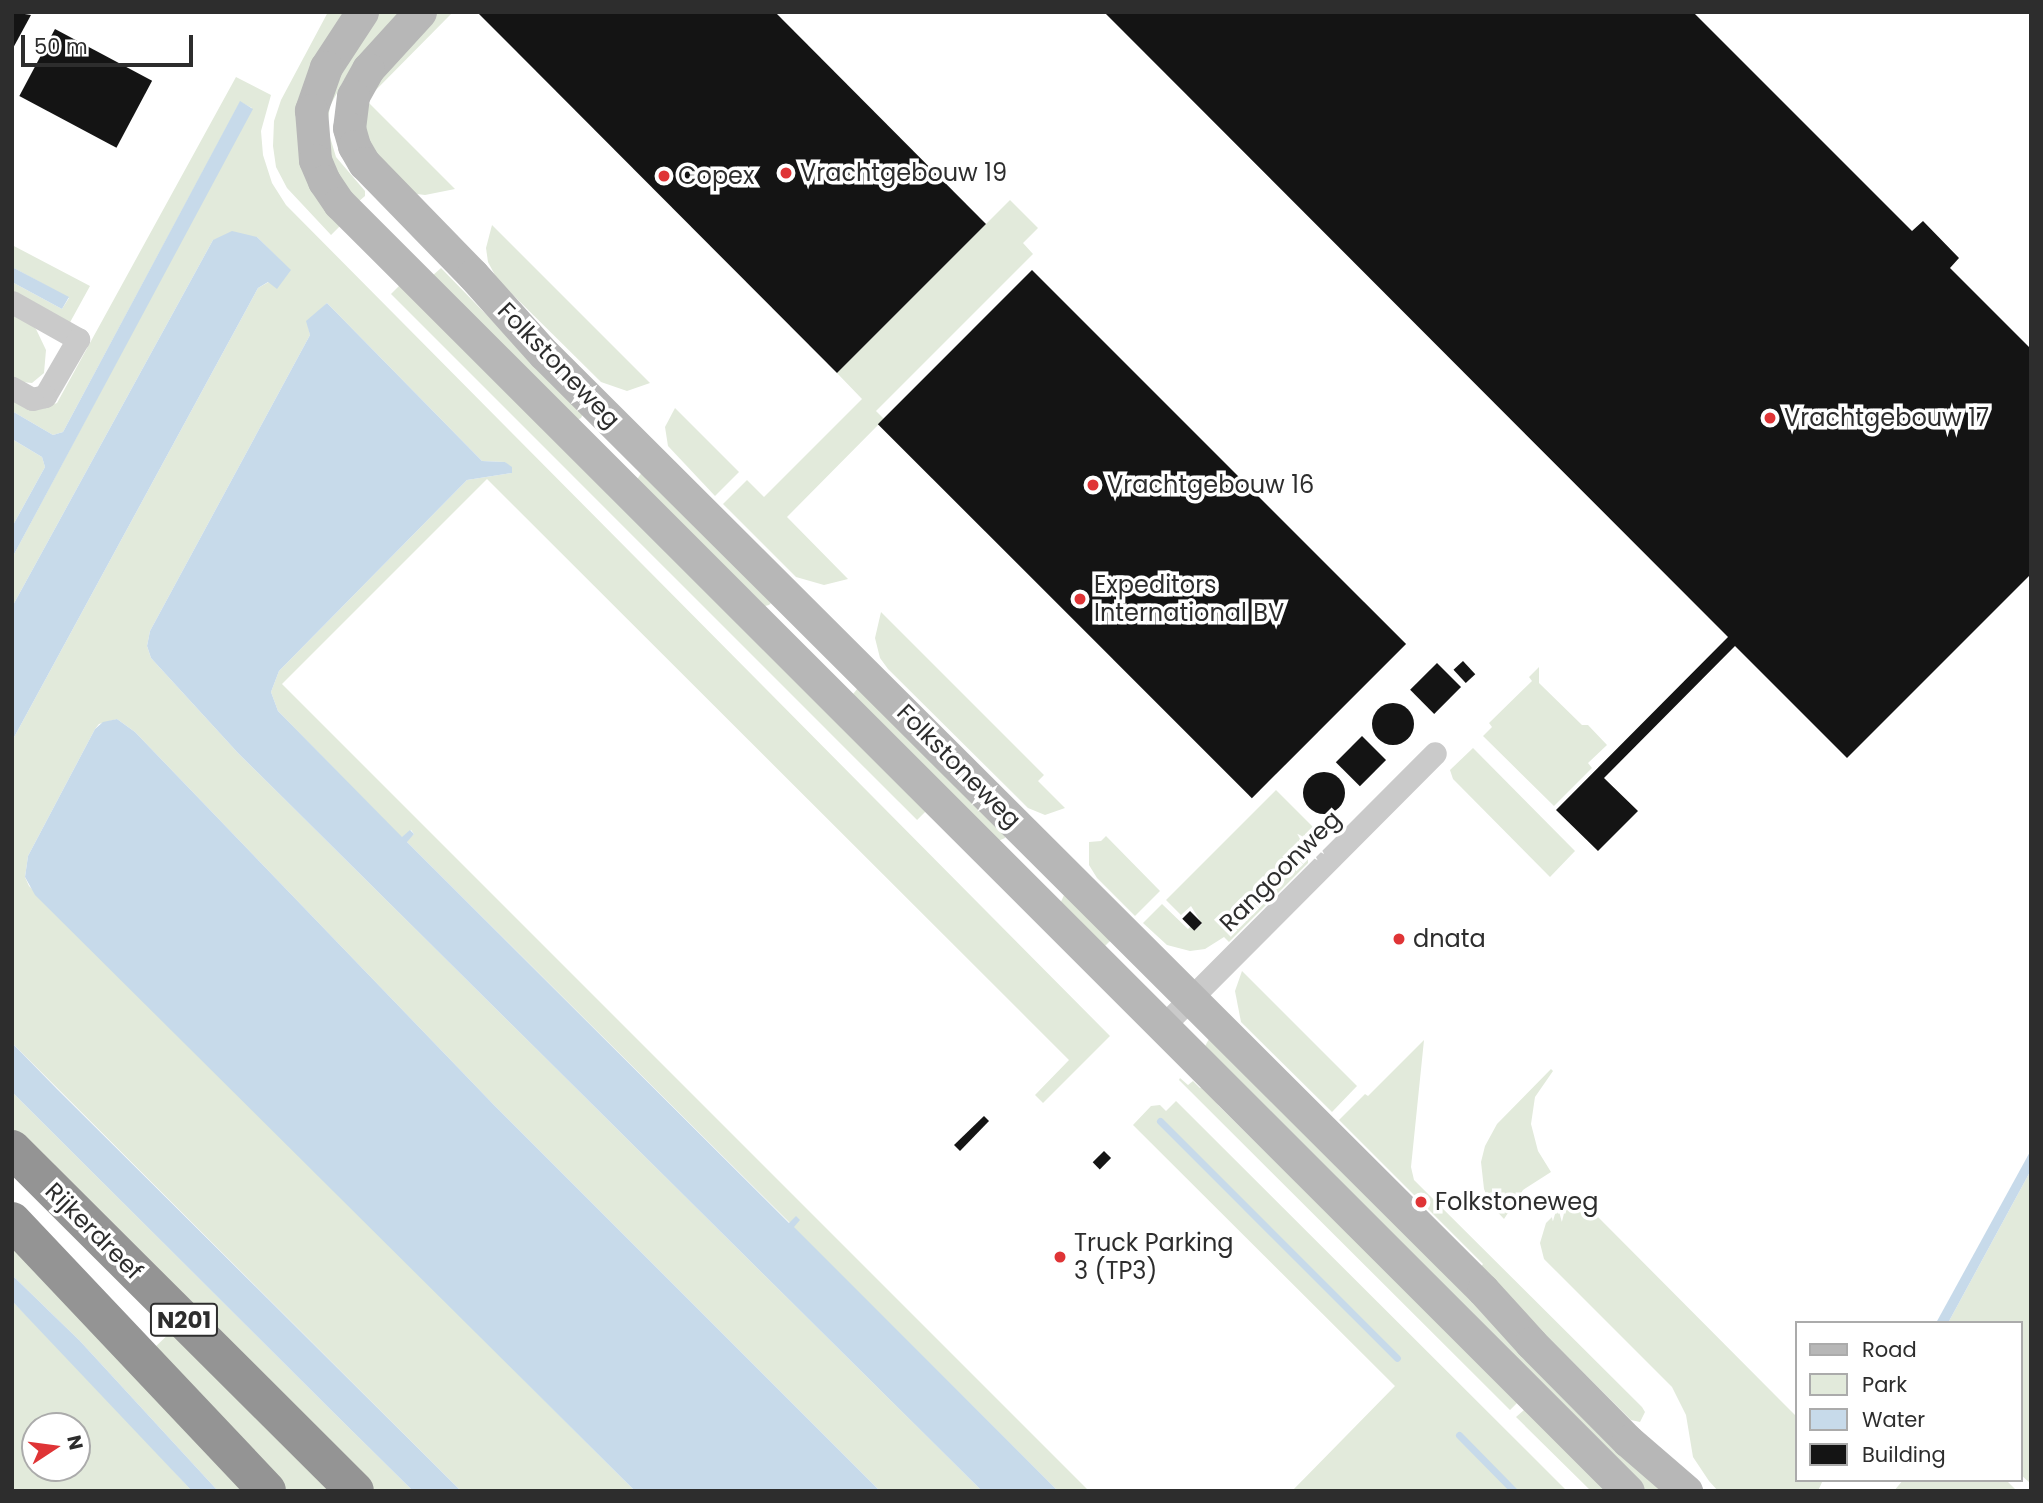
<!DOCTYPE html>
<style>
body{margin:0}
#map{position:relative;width:2043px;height:1503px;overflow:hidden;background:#fff;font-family:Poppins,sans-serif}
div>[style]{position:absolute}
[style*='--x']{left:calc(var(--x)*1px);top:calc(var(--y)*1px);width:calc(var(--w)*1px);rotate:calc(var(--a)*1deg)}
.green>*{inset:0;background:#e2eadb;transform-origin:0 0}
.water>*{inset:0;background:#c7daea}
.stream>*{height:7px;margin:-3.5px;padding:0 3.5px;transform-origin:3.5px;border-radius:3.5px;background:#c7daea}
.building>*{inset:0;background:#141414;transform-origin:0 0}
.round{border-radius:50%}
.street>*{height:23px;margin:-11.5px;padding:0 11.5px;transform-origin:11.5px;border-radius:11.5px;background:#cacaca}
.secondary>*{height:33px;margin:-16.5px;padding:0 16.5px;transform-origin:16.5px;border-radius:16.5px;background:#b7b7b7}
.highway>*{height:38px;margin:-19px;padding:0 19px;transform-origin:19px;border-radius:19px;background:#949494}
.dots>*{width:19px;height:19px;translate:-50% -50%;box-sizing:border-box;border:4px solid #fff;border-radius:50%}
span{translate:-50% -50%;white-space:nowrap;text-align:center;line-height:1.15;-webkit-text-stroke:7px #fff;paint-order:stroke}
.shield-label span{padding:2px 5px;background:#fff;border:2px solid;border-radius:5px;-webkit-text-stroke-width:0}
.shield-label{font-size:23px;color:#2d2d2d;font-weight:700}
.poi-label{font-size:24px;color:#2d2d2d}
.left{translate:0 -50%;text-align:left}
.street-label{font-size:24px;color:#2d2d2d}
.frame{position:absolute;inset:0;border:14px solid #2d2d2d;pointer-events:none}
.legend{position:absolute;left:1795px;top:1321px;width:228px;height:161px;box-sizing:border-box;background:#fff;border:2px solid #ababab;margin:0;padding:9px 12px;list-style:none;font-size:21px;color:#2d2d2d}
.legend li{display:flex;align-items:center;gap:14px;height:35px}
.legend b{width:35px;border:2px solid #ababab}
.north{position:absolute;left:21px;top:1412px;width:70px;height:70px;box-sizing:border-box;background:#fff;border:2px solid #ababab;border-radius:50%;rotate:77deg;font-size:19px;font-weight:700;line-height:28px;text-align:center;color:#2d2d2d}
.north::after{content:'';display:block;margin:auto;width:24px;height:32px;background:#df3436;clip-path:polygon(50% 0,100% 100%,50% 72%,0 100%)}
.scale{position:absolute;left:21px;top:35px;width:172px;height:32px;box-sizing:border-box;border:4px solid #2d2d2d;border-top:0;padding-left:9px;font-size:21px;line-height:24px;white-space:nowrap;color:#2d2d2d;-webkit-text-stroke:5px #fff;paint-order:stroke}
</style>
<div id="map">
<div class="green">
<div style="clip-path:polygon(328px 12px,354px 12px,314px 75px,343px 223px,331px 235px,287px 188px,276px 167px,273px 146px,274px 121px,281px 100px)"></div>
<div style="clip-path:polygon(370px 12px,401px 12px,344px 80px,330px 106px,327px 127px,336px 157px,365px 191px,365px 196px,358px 202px,325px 159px,329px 73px)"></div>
<div style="clip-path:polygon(430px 12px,453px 12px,366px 100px,455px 189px,425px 195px,417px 194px,370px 160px,362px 101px)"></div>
<div style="clip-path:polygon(236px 77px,271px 95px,261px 131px,263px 155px,272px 183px,286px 205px,1110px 1036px,1043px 1103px,1035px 1095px,1069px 1060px,487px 479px,282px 684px,1089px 1491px,1058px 1491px,793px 1227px,799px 1220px,796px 1217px,790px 1223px,406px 841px,414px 834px,411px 830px,402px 838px,278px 711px,271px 692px,279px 671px,467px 480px,512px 473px,505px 462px,482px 461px,327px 303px,308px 325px,310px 335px,150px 631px,147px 646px,151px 658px,238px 753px,982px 1491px,880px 1491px,493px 1104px,135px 732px,117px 719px,99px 724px,95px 729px,28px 856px,25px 877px,29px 886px,635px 1491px,461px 1491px,12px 1043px,12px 741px,258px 288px,290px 270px,257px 237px,213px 240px,12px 607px,12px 558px,252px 108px,240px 102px,63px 432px,53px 435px,12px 411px,12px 394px,41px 409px,57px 403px)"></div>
<div style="clip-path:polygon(1010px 200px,1038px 228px,1023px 243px,1033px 254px,876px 411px,884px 419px,787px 517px,848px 579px,824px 585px,796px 577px,723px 504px,747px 480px,764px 497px,862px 399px,837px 373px)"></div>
<div style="clip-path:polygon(492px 225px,650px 383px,627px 391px,601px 382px,497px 279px,488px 262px,486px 248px)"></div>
<div style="clip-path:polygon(12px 245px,90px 286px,68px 326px,12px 296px,12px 282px,62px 309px,69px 298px,12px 267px)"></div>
<div style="clip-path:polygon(441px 268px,583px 414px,581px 418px,577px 420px,432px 276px)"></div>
<div style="left:403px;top:282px;width:744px;height:17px;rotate:45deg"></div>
<div style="clip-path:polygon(12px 310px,36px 329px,46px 350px,44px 373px,32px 383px,12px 381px)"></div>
<div style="clip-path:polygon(675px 408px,739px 472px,715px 496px,668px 446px,665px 427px)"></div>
<div style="clip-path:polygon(12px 439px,42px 457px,45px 467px,12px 527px)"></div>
<div style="clip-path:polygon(642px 472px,771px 603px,769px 605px,765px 606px,636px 481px)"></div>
<div style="clip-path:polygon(881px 612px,1044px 775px,1038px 781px,1065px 808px,1045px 815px,1028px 808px,888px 669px,880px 658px,875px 638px)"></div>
<div style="clip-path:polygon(1539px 667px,1539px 683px,1582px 725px,1588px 725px,1607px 745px,1588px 763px,1592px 768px,1554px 806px,1483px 736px,1492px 727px,1489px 723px,1532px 681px,1529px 677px)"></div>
<div style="clip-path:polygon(858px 688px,1006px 836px,1005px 838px,998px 841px,853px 694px)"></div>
<div style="clip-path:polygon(1473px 748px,1575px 851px,1550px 877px,1453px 779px,1450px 770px)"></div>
<div style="clip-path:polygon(1276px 790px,1319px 833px,1308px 844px,1308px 863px,1229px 942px,1224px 937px,1205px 949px,1190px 951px,1167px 945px,1143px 923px,1162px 904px,1188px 929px,1191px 926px,1195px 930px,1202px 924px,1191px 906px,1181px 915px,1166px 900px)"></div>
<div style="clip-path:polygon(1106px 836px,1160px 891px,1135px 916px,1097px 878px,1089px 865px,1089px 842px,1101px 841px)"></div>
<div style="clip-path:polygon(1064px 895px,1115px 936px,1102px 949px,1060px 904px)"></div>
<div style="clip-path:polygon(1242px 971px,1357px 1086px,1332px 1112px,1241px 1022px,1235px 991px)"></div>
<div style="clip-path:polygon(1209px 1039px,1670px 1491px,1646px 1491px,1209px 1055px,1204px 1048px)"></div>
<div style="clip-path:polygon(1424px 1040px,1411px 1167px,1414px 1180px,1642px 1407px,1645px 1412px,1640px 1422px,1631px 1420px,1479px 1269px,1483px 1264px,1339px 1120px,1365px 1094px,1368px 1096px)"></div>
<div style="clip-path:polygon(1551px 1069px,1553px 1071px,1535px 1097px,1531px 1124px,1538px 1151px,1551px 1172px,1523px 1190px,1504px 1219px,1490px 1204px,1484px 1189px,1481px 1162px,1485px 1146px,1497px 1124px)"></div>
<div style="clip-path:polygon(1180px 1078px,1188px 1085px,1193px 1081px,1200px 1088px,1203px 1086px,1219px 1106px,1609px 1491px,1591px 1491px,1516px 1417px,1524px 1410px,1517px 1403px,1510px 1410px,1179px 1080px)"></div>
<div style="clip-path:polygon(12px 1092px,331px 1410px,413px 1491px,374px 1491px,12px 1132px)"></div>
<div style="clip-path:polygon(1176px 1101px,1567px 1491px,1292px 1491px,1395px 1386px,1133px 1125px,1151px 1106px,1160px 1105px,1166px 1111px)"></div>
<div style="clip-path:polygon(2031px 1170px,2031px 1484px,2020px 1474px,2020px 1323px,1948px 1323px)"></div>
<div style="clip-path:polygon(1572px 1208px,1597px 1216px,1796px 1416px,1796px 1480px,1823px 1480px,1818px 1491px,1718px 1491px,1709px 1481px,1693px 1457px,1686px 1415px,1672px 1387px,1544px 1259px,1540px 1243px,1546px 1223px,1556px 1213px)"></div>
<div style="clip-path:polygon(12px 1241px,250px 1491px,218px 1491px,80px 1341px,12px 1275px)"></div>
<div style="clip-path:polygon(evenodd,12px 1301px,87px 1377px,192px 1491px,12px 1491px,12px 1301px,35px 1426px,77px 1426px,77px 1468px,35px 1468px,35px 1426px)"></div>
<div style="clip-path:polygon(175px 1328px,337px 1491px,284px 1491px,153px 1349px)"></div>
<div style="clip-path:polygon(1903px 1480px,2006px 1480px,2017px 1491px,1894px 1491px)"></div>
</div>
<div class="water">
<div style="clip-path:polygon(240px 101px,253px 109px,12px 558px,12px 527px,45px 467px,42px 457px,12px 439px,12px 411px,53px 435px,63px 432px)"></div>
<div style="clip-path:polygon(232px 231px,257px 237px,291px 270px,277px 289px,268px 282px,258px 288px,12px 741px,12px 607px,213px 240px)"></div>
<div style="clip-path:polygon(12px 267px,69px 297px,62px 309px,12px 282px)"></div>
<div style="clip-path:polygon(327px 303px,482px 461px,505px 462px,512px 467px,512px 473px,467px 480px,279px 671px,271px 692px,278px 711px,402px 837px,410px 830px,414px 834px,407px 842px,789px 1223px,796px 1216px,800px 1220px,794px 1227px,1058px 1491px,982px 1491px,238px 753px,151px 658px,147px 646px,150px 631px,310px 335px,306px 321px)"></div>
<div style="clip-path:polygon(117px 719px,135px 732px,493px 1104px,880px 1491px,635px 1491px,35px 895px,25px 877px,28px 856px,95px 729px,103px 722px)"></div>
<div style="clip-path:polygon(12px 1043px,57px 1089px,461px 1491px,413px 1491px,331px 1410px,12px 1092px)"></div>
<div style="clip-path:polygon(2031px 1150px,2031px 1170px,1948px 1323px,1936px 1323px)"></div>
<div style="clip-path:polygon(12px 1275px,80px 1341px,218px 1491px,192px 1491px,12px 1301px)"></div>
</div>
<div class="stream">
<div style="--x:1160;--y:1121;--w:335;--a:45"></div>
<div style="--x:1459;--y:1435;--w:78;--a:45.5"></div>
</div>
<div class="building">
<div style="clip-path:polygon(12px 12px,31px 15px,12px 50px)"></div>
<div style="clip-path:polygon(477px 12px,775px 12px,986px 224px,837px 373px)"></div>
<div style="clip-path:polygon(1104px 12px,1693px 12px,1912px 231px,1923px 221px,1959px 258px,1950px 268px,2031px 349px,2031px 574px,1847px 758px,1735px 646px,1604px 778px,1638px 811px,1598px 851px,1556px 810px,1728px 637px)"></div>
<div style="left:55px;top:29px;width:110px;height:76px;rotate:28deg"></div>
<div style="left:1032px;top:270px;width:529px;height:218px;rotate:45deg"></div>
<div style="left:1463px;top:661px;width:18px;height:13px;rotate:47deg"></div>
<div style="left:1437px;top:663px;width:34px;height:38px;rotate:45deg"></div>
<div class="round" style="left:1372px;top:703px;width:42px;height:42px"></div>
<div style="left:1362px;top:736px;width:34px;height:37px;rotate:45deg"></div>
<div class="round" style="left:1303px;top:772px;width:42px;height:42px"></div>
<div style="left:1190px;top:911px;width:17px;height:11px;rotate:45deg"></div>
<div style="clip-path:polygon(984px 1116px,989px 1121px,960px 1151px,954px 1145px)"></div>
<div style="left:1104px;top:1151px;width:10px;height:16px;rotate:45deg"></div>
</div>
<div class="street">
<div style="--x:12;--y:302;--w:76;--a:29.3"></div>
<div style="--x:78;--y:339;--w:66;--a:120.1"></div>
<div style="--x:45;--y:396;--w:13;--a:167"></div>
<div style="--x:32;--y:399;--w:23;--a:-151"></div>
<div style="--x:1163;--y:1026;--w:385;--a:-45.1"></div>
</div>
<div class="secondary">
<div style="--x:362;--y:12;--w:66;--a:123.2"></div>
<div style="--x:326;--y:67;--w:46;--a:109.2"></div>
<div style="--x:311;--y:110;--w:50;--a:85.4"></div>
<div style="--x:315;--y:160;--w:23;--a:67"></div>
<div style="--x:324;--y:181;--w:27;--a:56"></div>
<div style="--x:339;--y:203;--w:1822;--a:44.98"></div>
<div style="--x:420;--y:12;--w:77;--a:132.4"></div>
<div style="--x:368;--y:69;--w:31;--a:119"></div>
<div style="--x:353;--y:96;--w:32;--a:97"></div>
<div style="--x:349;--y:128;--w:19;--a:74"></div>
<div style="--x:354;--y:146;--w:20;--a:60"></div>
<div style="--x:364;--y:163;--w:156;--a:45.8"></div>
<div style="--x:473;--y:275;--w:106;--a:48.1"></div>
<div style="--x:544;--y:354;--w:1326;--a:44.91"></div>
<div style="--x:1483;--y:1290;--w:72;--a:47.8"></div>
<div style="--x:1531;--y:1343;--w:138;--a:45.3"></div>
<div style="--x:1628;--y:1441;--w:77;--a:40.8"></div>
</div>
<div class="highway">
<div style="--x:12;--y:1149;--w:484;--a:44.9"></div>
<div style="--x:12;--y:1221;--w:371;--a:46.6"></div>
</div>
<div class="dots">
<div style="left:786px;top:173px;background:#df3436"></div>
<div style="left:664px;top:176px;background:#df3436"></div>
<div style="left:1770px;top:418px;background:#df3436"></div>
<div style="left:1093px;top:485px;background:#df3436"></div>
<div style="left:1080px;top:599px;background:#df3436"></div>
<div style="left:1399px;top:939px;background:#df3436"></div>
<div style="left:1421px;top:1202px;background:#df3436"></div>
<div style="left:1060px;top:1257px;background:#df3436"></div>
</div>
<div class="shield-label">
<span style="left:184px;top:1320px">N201</span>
</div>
<div class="poi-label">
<span class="left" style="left:800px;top:173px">Vrachtgebouw 19</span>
<span class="left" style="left:678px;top:176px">Copex</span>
<span class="left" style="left:1784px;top:418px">Vrachtgebouw 17</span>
<span class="left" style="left:1107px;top:485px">Vrachtgebouw 16</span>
<span class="left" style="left:1094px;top:599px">Expeditors<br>International BV</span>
<span class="left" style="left:1413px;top:939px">dnata</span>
<span class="left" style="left:1435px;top:1202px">Folkstoneweg</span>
<span class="left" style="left:1074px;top:1257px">Truck Parking<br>3 (TP3)</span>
</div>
<div class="street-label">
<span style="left:559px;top:365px;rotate:46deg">Folkstoneweg</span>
<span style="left:959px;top:766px;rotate:45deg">Folkstoneweg</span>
<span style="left:1280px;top:871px;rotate:-45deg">Rangoonweg</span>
<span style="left:94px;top:1231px;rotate:45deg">Rijkerdreef</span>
</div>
<div class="frame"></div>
<ul class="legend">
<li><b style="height:9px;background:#b7b7b7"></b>Road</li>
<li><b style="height:19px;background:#e2eadb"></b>Park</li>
<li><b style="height:19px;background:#c7daea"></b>Water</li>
<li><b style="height:19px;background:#141414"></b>Building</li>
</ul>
<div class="north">N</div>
<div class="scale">50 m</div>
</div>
